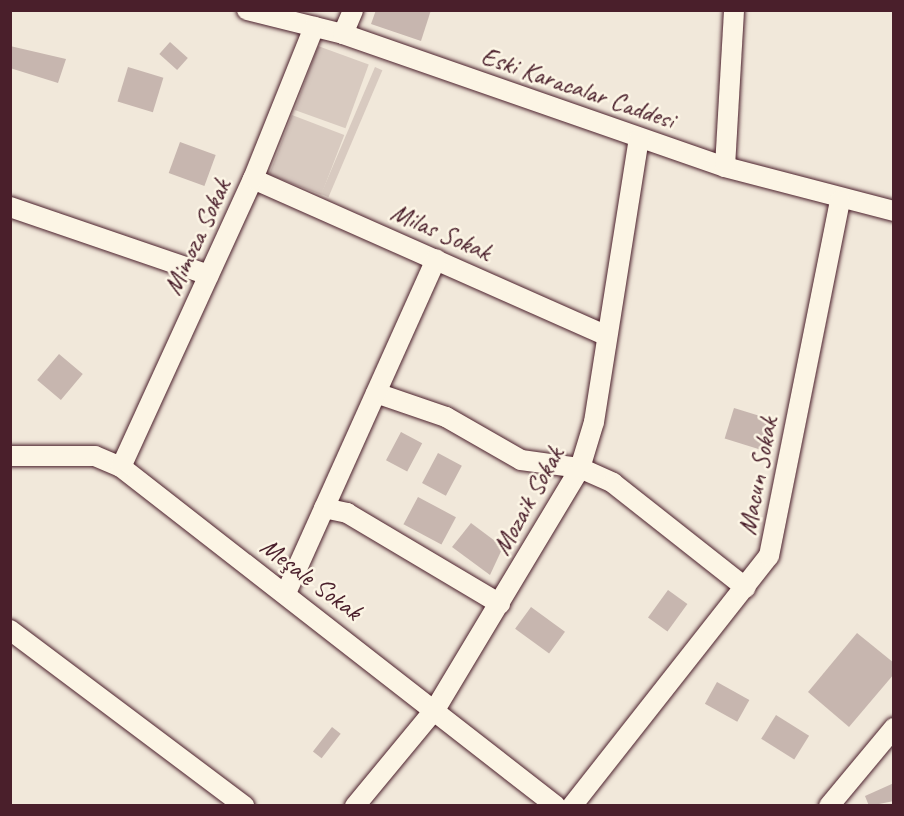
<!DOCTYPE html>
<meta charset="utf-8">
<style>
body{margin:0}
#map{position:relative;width:904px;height:816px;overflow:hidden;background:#f1e8da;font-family:Caveat,sans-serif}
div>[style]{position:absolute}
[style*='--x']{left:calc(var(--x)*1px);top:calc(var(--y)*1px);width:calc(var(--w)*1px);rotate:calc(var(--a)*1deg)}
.green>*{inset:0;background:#d8cac0;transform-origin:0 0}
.building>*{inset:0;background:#c7b6af;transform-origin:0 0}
.roads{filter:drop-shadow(0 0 2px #4a1f2b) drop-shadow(0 0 2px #4a1f2b)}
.minor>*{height:20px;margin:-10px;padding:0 10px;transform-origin:10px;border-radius:10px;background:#fcf5e5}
span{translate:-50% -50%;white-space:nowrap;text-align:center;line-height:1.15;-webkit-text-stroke:5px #fcf5e5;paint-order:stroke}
.street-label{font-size:26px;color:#4a1f2b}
.frame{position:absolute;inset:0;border:12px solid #4a1f2b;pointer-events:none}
</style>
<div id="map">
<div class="green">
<div style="left:318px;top:46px;width:54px;height:68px;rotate:20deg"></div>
<div style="left:375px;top:67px;width:8px;height:138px;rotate:23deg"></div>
<div style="left:292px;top:115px;width:56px;height:64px;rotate:21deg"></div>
</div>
<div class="building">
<div style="clip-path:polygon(376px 10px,431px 10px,421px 41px,371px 24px)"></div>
<div style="left:170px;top:42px;width:24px;height:16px;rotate:42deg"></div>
<div style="clip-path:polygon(10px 46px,66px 59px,58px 83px,10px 68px)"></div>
<div style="left:128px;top:67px;width:37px;height:36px;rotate:17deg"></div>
<div style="left:180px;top:142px;width:38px;height:33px;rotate:20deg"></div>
<div style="left:59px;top:354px;width:31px;height:34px;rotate:40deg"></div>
<div style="left:734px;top:408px;width:42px;height:32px;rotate:17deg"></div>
<div style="left:401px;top:432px;width:24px;height:32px;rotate:28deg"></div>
<div style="left:438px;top:453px;width:27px;height:34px;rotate:28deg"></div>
<div style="left:418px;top:497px;width:43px;height:31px;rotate:28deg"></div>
<div style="clip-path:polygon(471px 523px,503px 547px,490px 575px,452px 547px)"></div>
<div style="left:668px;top:590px;width:24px;height:34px;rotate:36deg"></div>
<div style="left:531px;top:607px;width:42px;height:27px;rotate:36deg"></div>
<div style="clip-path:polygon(857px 633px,894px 663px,894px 674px,849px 727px,808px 692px)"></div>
<div style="left:717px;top:682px;width:37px;height:25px;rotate:29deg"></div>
<div style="left:776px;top:715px;width:39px;height:28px;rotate:32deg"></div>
<div style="left:332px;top:727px;width:11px;height:31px;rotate:38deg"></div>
<div style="clip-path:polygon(894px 783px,894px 801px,869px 806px,865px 796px)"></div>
</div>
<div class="roads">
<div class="minor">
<div style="--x:247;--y:10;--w:99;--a:14"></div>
<div style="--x:343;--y:34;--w:404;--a:19.2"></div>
<div style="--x:725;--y:167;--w:175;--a:14.6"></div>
<div style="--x:343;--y:34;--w:26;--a:-67"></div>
<div style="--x:725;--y:167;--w:157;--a:-86.7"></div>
<div style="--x:253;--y:179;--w:387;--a:23.9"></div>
<div style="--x:10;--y:207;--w:210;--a:18.9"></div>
<div style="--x:376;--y:393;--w:74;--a:18.9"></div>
<div style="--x:446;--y:417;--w:86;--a:29.8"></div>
<div style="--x:521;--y:460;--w:60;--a:7.7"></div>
<div style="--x:580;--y:468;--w:36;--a:24"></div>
<div style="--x:613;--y:483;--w:169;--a:38.3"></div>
<div style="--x:10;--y:456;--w:85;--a:0"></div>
<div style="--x:95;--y:456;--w:28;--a:23"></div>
<div style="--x:121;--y:467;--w:551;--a:37.93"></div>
<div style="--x:121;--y:467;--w:317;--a:-65.4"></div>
<div style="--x:253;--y:179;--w:164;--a:-68.1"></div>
<div style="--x:324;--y:508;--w:24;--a:12"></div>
<div style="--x:347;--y:513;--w:178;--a:30.7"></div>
<div style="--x:286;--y:593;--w:366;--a:-65.8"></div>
<div style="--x:10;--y:630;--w:293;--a:36.9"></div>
<div style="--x:355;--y:806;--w:127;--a:-50.4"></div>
<div style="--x:436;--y:708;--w:280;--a:-59"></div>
<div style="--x:580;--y:468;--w:48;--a:-73.1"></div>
<div style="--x:594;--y:422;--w:287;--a:-81"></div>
<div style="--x:572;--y:806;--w:318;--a:-51.8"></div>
<div style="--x:769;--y:556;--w:362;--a:-78.7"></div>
<div style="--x:829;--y:806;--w:102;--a:-50.2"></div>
</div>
</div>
<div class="street-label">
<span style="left:578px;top:88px;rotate:19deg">Eski Karacalar Caddesi</span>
<span style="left:441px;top:232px;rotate:24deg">Milas Sokak</span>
<span style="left:197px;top:237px;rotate:-65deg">Mimoza Sokak</span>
<span style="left:758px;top:476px;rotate:-79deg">Macun Sokak</span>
<span style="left:528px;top:501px;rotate:-61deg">Mozaik Sokak</span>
<span style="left:311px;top:579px;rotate:37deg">Meşale Sokak</span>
</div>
<div class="frame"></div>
</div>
